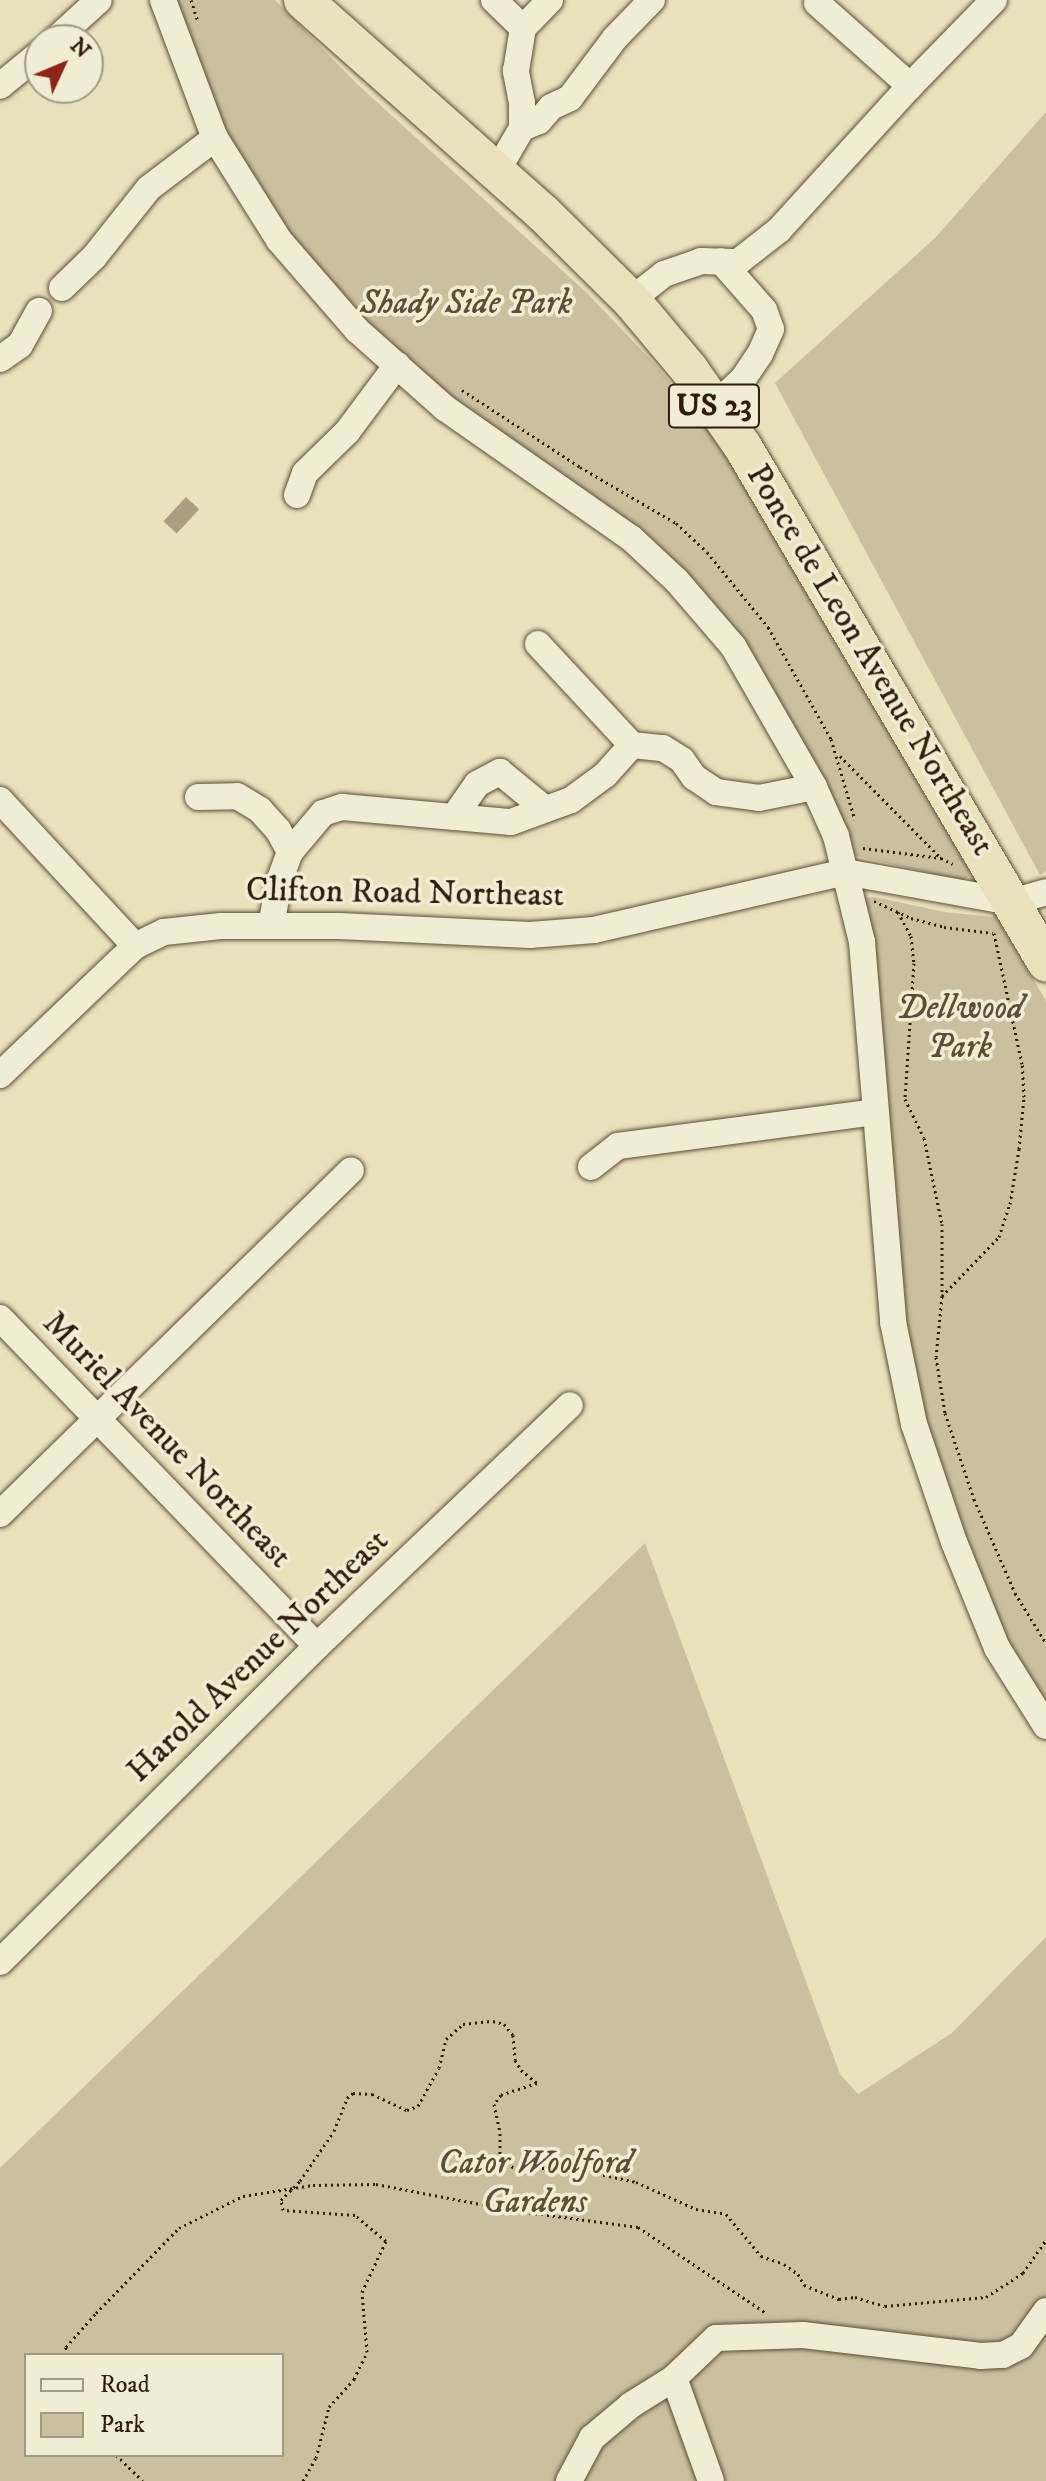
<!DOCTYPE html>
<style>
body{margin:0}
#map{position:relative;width:1046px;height:2481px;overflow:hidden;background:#eae1bd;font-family:"IM FELL DW Pica",serif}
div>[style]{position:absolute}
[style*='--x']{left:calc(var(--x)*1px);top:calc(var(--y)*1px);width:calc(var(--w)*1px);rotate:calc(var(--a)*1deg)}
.green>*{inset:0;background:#cac09f}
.water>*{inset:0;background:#aa9e80;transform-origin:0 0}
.path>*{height:3px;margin-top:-1.5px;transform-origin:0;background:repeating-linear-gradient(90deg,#2e1d0a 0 2px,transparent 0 6px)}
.roads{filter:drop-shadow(0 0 2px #5d4e37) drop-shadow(0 0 2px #5d4e37)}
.minor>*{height:26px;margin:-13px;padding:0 13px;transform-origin:13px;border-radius:13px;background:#f1ecd4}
.highway>*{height:38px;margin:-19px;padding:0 19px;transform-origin:19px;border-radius:19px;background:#eae1bd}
span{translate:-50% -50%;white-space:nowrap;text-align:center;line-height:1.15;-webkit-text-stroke:7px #f1ecd4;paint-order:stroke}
.shield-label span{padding:2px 6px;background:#f1ecd4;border:2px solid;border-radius:6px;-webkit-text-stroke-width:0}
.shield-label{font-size:32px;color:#2e1d0a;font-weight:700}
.park-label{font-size:34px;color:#5d4e37;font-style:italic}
.street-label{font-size:34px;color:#2e1d0a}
.legend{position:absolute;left:24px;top:2353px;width:260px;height:104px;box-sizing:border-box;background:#f1ecd4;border:2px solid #a39983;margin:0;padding:10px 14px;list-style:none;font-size:24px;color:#2e1d0a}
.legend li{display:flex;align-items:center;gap:16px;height:40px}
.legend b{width:40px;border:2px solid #a39983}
.north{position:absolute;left:24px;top:24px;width:80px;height:80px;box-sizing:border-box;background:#f1ecd4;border:2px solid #a39983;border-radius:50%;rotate:46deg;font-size:22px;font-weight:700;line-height:32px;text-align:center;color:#2e1d0a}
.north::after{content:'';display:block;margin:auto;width:28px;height:36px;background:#8f2418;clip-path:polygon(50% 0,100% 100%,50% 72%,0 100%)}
</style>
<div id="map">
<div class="green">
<div style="clip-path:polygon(167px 0,275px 0,357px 84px,586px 292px,652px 361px,701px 419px,744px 480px,970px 867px,969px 876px,963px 881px,847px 854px,833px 808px,785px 710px,735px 638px,408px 369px,281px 230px,217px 129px)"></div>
<div style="clip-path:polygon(1046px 112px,1046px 871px,1040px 875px,775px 383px,936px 237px)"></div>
<div style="clip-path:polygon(874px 897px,945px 912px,993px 917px,994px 912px,1046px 1001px,1046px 1717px,1021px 1681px,912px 1397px,860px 899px)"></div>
<div style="clip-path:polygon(evenodd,645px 1543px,840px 2074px,858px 2094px,952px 2033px,1046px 1937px,1046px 2481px,0 2481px,0 2168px,645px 1543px,26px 2355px,282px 2355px,282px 2455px,26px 2455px,26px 2355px)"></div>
</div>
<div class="water">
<div style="left:186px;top:497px;width:18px;height:33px;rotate:43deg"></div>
</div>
<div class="path">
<div style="--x:191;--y:0;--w:20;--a:72"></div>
<div style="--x:462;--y:390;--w:141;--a:33.1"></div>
<div style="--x:580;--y:467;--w:111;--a:30.3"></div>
<div style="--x:676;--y:523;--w:42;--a:43.1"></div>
<div style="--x:707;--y:552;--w:97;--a:50.9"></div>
<div style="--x:768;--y:627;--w:129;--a:60.6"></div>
<div style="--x:831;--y:739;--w:84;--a:73.5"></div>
<div style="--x:840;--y:756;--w:141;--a:45.3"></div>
<div style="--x:863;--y:848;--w:79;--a:7.3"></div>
<div style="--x:941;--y:858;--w:13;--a:27"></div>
<div style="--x:874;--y:901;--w:41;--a:24.7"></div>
<div style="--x:911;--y:918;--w:34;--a:15"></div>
<div style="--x:944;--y:927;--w:49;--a:7"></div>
<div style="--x:898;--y:912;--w:27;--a:62"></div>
<div style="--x:911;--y:936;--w:27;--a:84"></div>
<div style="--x:914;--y:963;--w:136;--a:93.8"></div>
<div style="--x:905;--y:1099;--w:43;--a:64"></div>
<div style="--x:924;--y:1138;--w:88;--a:78.2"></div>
<div style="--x:942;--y:1224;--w:72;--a:90"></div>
<div style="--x:942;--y:1296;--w:61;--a:95.6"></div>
<div style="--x:936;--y:1357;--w:57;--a:80.9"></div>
<div style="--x:945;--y:1413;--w:91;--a:71.4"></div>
<div style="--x:974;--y:1499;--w:103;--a:66.4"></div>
<div style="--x:1015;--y:1593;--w:59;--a:58.2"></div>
<div style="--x:942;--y:1296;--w:82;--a:-46"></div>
<div style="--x:999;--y:1237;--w:35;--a:-72"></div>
<div style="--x:1010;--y:1204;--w:56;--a:-80.7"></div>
<div style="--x:1019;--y:1149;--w:52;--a:-84.5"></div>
<div style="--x:1024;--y:1097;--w:33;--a:-93"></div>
<div style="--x:1022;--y:1064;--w:134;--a:-102.1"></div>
<div style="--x:64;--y:2355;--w:8;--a:-76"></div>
<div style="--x:66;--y:2347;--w:45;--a:-48.6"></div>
<div style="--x:96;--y:2313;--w:119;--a:-45.7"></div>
<div style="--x:179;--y:2228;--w:72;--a:-26.6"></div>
<div style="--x:243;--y:2196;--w:71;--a:-8.9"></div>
<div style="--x:313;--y:2185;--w:63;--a:-0.9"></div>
<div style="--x:376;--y:2184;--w:137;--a:10.9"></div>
<div style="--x:511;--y:2210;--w:128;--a:7.6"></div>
<div style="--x:638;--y:2227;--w:154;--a:33.9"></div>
<div style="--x:116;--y:2455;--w:37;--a:44"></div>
<div style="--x:303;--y:2481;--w:26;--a:-61"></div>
<div style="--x:316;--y:2458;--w:53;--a:-75.7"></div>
<div style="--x:329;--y:2407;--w:38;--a:-48"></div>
<div style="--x:354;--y:2379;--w:30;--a:-64"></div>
<div style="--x:367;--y:2352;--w:60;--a:-94.8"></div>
<div style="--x:362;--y:2292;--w:56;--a:-64.8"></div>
<div style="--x:386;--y:2241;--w:40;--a:-140"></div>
<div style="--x:355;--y:2215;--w:72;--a:-176"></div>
<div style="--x:283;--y:2210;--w:10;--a:-101"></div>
<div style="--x:281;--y:2200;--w:27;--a:-45"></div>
<div style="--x:300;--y:2181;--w:60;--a:-55.8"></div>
<div style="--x:334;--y:2131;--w:35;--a:-68"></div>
<div style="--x:347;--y:2098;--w:8;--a:-40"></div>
<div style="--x:353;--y:2093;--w:19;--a:3"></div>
<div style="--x:372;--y:2094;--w:38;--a:25"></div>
<div style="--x:407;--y:2110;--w:12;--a:-20"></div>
<div style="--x:418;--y:2106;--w:43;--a:-61.1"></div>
<div style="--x:439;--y:2068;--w:30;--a:-76"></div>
<div style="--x:446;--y:2039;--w:23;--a:-41"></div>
<div style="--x:463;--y:2024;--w:30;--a:-6"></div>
<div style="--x:493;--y:2021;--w:11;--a:15"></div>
<div style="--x:504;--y:2024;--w:14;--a:51"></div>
<div style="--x:513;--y:2035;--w:25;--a:85"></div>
<div style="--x:515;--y:2060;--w:12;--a:59"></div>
<div style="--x:521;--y:2070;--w:21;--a:39"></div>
<div style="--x:537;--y:2083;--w:38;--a:162"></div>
<div style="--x:501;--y:2095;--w:11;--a:128"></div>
<div style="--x:494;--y:2104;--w:30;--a:78"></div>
<div style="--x:500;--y:2133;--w:25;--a:90"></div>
<div style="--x:500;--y:2158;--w:8;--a:45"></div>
<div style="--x:506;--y:2164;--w:13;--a:23"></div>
<div style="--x:518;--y:2169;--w:50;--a:-2.3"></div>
<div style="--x:568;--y:2167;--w:70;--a:12.4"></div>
<div style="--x:636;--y:2182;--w:66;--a:24.2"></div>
<div style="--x:696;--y:2209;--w:30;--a:9"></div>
<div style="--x:726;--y:2214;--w:55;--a:50.2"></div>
<div style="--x:761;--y:2256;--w:24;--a:19"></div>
<div style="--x:784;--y:2264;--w:17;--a:36"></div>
<div style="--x:798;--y:2274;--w:13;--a:61"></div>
<div style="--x:804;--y:2285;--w:38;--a:22"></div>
<div style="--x:839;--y:2299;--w:16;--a:-7"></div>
<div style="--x:855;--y:2297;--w:31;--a:17"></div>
<div style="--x:885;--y:2306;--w:101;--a:-5.1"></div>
<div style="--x:986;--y:2297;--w:44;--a:-33"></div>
<div style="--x:1023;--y:2273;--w:40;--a:-55.1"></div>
</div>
<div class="roads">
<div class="minor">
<div style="--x:163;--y:0;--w:147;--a:69.4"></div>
<div style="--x:215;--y:138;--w:120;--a:57.9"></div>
<div style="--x:279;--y:240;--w:119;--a:49.1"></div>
<div style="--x:357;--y:330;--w:118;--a:41.6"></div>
<div style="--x:445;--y:408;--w:227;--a:35"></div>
<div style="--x:631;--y:538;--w:63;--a:43.1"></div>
<div style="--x:677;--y:581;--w:86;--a:49.3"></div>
<div style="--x:733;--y:646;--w:163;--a:60.1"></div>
<div style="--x:814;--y:787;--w:54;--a:65.8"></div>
<div style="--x:836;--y:836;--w:109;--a:76.2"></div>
<div style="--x:862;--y:942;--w:381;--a:85.3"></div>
<div style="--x:893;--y:1322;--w:104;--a:78.4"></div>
<div style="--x:914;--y:1424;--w:125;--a:71.3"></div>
<div style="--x:954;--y:1542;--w:114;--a:67.9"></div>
<div style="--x:997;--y:1648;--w:92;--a:57.9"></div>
<div style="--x:494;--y:0;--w:40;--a:44"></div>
<div style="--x:817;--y:3;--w:125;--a:41.7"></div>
<div style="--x:55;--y:40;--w:59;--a:-42.3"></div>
<div style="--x:0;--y:86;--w:52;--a:-39.5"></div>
<div style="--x:522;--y:128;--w:18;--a:-22"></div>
<div style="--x:539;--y:121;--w:18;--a:-49"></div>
<div style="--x:551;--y:107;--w:21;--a:-25"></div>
<div style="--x:570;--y:98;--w:75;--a:-53.1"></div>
<div style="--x:615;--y:38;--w:53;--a:-45.8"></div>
<div style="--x:497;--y:171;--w:50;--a:-59.8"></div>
<div style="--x:522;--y:128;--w:25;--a:-90"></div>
<div style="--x:522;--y:103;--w:33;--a:-101"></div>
<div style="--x:516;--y:71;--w:44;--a:-80.8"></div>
<div style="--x:523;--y:28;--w:39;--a:-46"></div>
<div style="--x:62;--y:288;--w:45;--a:-44.1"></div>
<div style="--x:94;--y:257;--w:88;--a:-51.4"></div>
<div style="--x:149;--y:188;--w:83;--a:-37.1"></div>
<div style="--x:631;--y:300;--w:42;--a:-38.2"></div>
<div style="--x:664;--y:274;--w:39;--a:-19"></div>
<div style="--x:701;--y:261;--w:37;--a:2"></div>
<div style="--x:738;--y:262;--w:52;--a:-38"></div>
<div style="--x:779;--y:230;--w:195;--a:-47.7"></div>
<div style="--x:910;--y:86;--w:120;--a:-45.7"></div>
<div style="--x:0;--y:359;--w:24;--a:-35"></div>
<div style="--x:20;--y:345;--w:39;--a:-61"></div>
<div style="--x:714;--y:406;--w:40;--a:-43"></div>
<div style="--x:743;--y:379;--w:30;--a:-56"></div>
<div style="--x:760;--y:354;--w:27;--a:-66"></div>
<div style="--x:771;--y:329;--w:20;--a:-110"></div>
<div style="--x:764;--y:310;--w:65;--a:-131.3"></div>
<div style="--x:297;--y:495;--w:23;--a:-70"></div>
<div style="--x:305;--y:473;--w:59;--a:-44.3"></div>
<div style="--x:347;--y:432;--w:84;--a:-53.3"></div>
<div style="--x:538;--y:644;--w:138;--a:47.1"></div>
<div style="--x:198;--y:797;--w:39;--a:-1"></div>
<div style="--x:237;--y:796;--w:27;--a:31"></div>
<div style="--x:260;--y:810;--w:27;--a:48"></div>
<div style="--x:278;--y:830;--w:25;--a:61"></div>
<div style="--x:0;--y:800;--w:199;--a:47.2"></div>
<div style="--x:454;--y:817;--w:40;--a:-55.1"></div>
<div style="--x:477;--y:784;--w:26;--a:-28"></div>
<div style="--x:500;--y:772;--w:58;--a:39.4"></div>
<div style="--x:271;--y:926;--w:45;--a:-79.7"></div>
<div style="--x:279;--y:882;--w:32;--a:-70"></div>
<div style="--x:290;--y:852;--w:51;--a:-49.8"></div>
<div style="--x:323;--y:813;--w:20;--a:-18"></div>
<div style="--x:342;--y:807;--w:170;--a:5.1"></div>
<div style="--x:511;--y:822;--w:64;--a:-20.1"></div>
<div style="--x:571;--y:800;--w:42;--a:-36.3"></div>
<div style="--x:605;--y:775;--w:40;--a:-48"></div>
<div style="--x:632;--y:745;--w:31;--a:6"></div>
<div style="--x:663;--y:748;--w:22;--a:32"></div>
<div style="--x:682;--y:760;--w:21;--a:55"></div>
<div style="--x:694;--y:777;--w:27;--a:34"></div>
<div style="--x:716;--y:792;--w:43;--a:7.9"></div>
<div style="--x:759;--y:798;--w:56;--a:-11.3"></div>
<div style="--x:0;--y:1075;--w:187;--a:-43.7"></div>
<div style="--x:135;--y:946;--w:32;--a:-26"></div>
<div style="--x:164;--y:932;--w:57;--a:-6"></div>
<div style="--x:221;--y:926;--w:118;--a:0"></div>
<div style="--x:339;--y:926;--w:191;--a:2.7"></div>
<div style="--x:530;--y:935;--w:64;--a:-4.5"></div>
<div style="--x:594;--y:930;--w:258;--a:-13"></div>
<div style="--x:845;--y:872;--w:170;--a:10.2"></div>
<div style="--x:1012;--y:902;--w:35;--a:-16"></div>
<div style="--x:591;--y:1167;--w:34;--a:-38"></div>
<div style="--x:618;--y:1146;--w:259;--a:-7.5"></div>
<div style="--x:0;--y:1318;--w:456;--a:46"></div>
<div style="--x:0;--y:1514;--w:491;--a:-44.4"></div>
<div style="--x:0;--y:1962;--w:448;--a:-44.9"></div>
<div style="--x:317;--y:1646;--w:349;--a:-43.6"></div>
<div style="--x:674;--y:2378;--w:109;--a:70.2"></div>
<div style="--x:569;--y:2481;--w:49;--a:-61.9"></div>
<div style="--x:592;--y:2438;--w:51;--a:-40.2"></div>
<div style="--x:631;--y:2405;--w:51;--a:-32.1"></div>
<div style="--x:674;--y:2378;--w:58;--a:-43.6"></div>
<div style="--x:716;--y:2338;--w:87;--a:-2"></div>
<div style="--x:803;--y:2335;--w:179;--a:6.7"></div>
<div style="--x:981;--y:2356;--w:22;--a:-3"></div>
<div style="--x:1003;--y:2355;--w:20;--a:-27"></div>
<div style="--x:1021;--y:2346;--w:43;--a:-54.5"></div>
</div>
<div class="highway">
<div style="--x:303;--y:0;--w:321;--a:41.6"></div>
<div style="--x:543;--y:213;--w:124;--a:44.7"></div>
<div style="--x:631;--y:300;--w:90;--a:50"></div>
<div style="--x:689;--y:369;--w:95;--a:55.3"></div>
<div style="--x:743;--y:447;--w:598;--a:59.53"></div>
</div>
</div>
<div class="shield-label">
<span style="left:714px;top:406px">US 23</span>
</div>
<div class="park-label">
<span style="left:466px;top:304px">Shady Side Park</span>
<span style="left:960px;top:1028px">Dellwood<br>Park</span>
<span style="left:535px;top:2183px">Cator Woolford<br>Gardens</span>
</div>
<div class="street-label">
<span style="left:870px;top:660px;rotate:59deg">Ponce de Leon Avenue Northeast</span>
<span style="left:405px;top:893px;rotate:1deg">Clifton Road Northeast</span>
<span style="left:167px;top:1440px;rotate:46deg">Muriel Avenue Northeast</span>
<span style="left:258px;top:1656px;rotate:-44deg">Harold Avenue Northeast</span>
</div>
<ul class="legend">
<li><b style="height:10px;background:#f1ecd4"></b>Road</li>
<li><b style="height:22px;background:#cac09f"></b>Park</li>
</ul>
<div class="north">N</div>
</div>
